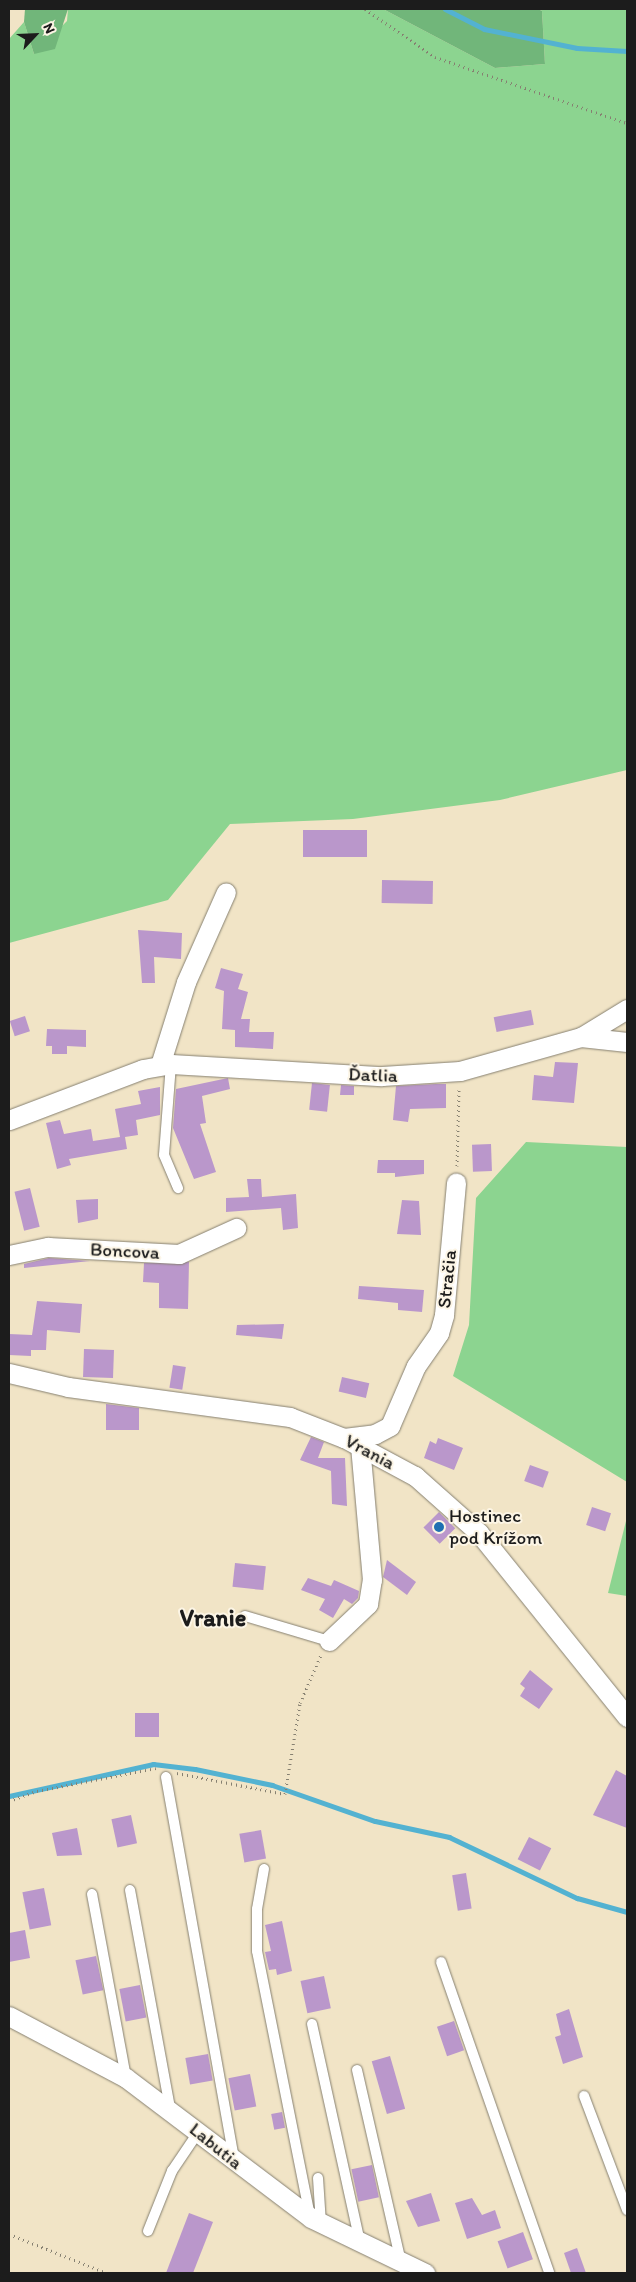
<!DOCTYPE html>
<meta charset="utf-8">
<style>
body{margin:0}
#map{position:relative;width:636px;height:2282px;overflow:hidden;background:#f1e4c6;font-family:Itim,sans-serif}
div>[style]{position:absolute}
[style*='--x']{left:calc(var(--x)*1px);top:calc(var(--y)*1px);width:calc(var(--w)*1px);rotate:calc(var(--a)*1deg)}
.green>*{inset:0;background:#8cd490}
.forest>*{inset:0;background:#71b67a}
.stream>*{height:5px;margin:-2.5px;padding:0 2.5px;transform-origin:2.5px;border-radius:2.5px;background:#53b2d1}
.building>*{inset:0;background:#ba97cb;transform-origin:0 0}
.path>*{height:3px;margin-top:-1.5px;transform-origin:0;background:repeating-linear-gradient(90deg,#868071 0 1px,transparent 0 5px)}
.roads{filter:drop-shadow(0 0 1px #868071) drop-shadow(0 0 1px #868071)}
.lane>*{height:10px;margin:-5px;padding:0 5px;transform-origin:5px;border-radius:5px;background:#fff}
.street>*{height:19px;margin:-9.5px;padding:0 9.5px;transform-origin:9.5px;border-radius:9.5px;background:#fff}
.dots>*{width:14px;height:14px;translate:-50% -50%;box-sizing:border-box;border:2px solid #fcf5e5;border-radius:50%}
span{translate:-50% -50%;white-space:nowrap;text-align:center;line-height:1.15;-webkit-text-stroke:4px #fcf5e5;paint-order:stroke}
.street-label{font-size:19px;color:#1c1c1c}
.poi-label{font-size:19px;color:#1c1c1c}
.left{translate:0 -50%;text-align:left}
.district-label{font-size:24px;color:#1c1c1c;font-weight:700}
.frame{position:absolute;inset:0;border:10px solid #1c1c1c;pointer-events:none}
.north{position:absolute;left:10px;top:10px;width:50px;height:50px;-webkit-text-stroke:4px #fcf5e5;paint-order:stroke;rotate:65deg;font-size:14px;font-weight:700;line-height:20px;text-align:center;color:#1c1c1c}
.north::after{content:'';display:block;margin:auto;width:18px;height:22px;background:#1c1c1c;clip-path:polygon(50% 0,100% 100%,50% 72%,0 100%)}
</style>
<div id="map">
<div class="green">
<div style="clip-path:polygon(68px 9px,383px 9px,495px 68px,545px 64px,542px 11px,538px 9px,627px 9px,627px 770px,500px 800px,353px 819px,230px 824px,168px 900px,9px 943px,9px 39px,24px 22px,34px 54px,67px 21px)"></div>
<div style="clip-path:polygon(526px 1142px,627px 1147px,627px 1482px,453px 1376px,469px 1325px,476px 1198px)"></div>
<div style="clip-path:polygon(627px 1517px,627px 1596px,608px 1593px)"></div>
</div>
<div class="forest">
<div style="clip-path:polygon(25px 9px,68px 9px,55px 49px,34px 54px,24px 22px)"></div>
<div style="clip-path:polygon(383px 9px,538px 9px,542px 11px,545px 64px,495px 68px)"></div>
</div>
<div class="stream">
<div style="--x:445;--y:9;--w:44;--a:27.1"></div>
<div style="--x:484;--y:29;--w:95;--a:11.5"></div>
<div style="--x:577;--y:48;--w:50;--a:3.4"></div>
<div style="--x:9;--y:1796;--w:148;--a:-12.5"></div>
<div style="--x:153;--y:1764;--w:42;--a:6.8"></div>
<div style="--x:195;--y:1769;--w:79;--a:11.7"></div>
<div style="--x:272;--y:1785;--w:109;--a:19.3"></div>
<div style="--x:375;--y:1821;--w:76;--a:12.2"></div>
<div style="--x:449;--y:1837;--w:142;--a:25.5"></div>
<div style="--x:577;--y:1898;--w:52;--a:15.6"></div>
</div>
<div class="building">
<div style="left:367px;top:830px;width:27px;height:64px;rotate:90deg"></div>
<div style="left:382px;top:880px;width:51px;height:23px;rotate:1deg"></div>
<div style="clip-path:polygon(138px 930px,182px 933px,181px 959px,154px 957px,155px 983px,142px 983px)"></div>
<div style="clip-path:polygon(221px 968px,243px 974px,238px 989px,248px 992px,241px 1019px,250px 1019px,249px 1032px,274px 1032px,273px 1049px,235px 1047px,235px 1030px,222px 1029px,224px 991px,215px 988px)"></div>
<div style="left:531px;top:1010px;width:15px;height:38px;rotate:79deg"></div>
<div style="left:25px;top:1016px;width:16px;height:16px;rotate:72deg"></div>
<div style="clip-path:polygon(47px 1029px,86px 1030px,86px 1047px,67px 1046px,67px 1054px,52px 1054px,52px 1046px,46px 1046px)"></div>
<div style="clip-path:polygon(555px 1062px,578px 1063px,574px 1103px,532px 1100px,534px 1075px,553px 1077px)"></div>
<div style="clip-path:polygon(228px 1078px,230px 1089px,202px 1096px,206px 1123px,200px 1124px,216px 1172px,194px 1179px,173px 1128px,176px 1089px)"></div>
<div style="left:312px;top:1083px;width:18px;height:27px;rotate:6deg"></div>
<div style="clip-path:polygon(436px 1084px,446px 1084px,446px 1108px,410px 1109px,408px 1122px,393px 1120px,396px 1086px)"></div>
<div style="clip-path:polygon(341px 1085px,354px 1086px,354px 1095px,340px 1095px)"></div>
<div style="clip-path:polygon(160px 1087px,160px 1115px,136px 1120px,138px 1135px,125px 1137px,127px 1149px,69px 1159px,71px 1165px,57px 1169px,46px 1123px,60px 1120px,64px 1134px,91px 1129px,93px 1141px,120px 1137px,115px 1109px,141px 1104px,138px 1091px)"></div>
<div style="left:491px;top:1144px;width:27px;height:19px;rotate:88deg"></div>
<div style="clip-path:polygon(378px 1160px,424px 1160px,424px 1174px,395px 1177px,395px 1173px,377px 1173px)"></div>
<div style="clip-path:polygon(247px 1179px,261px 1179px,262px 1197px,296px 1194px,298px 1228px,283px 1230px,281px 1208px,226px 1212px,226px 1198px,249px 1197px)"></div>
<div style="left:30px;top:1188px;width:40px;height:16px;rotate:76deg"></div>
<div style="clip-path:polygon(98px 1199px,98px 1219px,78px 1223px,76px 1200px)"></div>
<div style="clip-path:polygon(402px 1200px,419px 1201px,421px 1235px,397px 1234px)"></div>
<div style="clip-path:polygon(49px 1258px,90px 1261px,24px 1268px,24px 1264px)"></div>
<div style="clip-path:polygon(189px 1262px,188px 1309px,159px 1308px,159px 1283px,143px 1282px,144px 1263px)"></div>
<div style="clip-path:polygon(359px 1286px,424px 1290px,422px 1312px,398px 1310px,398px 1303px,358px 1299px)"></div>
<div style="clip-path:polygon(37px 1301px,82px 1304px,80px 1333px,47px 1330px,46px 1350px,31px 1350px,31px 1356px,9px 1355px,9px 1334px,32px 1335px)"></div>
<div style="clip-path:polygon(284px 1324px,282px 1339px,236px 1335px,237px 1325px)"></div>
<div style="left:84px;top:1349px;width:30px;height:28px;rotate:2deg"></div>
<div style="left:173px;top:1365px;width:13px;height:23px;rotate:9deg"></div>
<div style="left:342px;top:1377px;width:28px;height:15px;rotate:13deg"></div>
<div style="clip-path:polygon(106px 1404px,139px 1408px,139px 1430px,106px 1430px)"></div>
<div style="clip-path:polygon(311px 1437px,324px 1442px,318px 1458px,345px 1458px,347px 1506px,332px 1504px,331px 1471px,300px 1460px)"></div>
<div style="clip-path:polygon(438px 1438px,463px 1448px,454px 1470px,424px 1458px,430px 1441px,436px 1444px)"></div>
<div style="left:530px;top:1465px;width:20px;height:17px;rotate:20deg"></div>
<div style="left:592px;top:1507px;width:20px;height:19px;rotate:18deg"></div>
<div style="left:439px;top:1512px;width:23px;height:22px;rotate:45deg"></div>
<div style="clip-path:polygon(387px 1560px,416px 1582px,407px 1595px,383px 1577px)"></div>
<div style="left:235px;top:1563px;width:31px;height:24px;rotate:6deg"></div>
<div style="clip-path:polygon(308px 1578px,331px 1586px,334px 1580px,359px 1591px,358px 1598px,352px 1604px,344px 1599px,333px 1618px,319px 1610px,325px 1599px,301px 1590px)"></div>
<div style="clip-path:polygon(530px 1670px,553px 1689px,539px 1709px,520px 1696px,525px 1688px,520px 1684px)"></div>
<div style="left:135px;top:1713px;width:24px;height:24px"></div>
<div style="clip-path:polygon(616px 1770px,627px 1776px,627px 1828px,593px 1815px)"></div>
<div style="left:131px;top:1815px;width:29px;height:20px;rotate:78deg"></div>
<div style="clip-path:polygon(77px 1828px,82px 1855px,57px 1856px,52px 1833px)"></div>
<div style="left:261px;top:1830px;width:29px;height:22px;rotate:80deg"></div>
<div style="left:529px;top:1837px;width:25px;height:25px;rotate:27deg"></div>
<div style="left:466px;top:1873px;width:36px;height:14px;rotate:81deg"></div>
<div style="left:44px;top:1888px;width:38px;height:22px;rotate:79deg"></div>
<div style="clip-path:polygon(282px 1921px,292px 1971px,277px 1975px,276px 1969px,269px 1970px,265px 1952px,271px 1951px,265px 1925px)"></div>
<div style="clip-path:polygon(25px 1930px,30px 1958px,9px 1962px,9px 1933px)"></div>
<div style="left:96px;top:1956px;width:35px;height:21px;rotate:78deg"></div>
<div style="left:324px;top:1976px;width:33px;height:24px;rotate:78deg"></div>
<div style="left:140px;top:1985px;width:33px;height:21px;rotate:79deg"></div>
<div style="clip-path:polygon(569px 2009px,583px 2057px,563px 2064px,555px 2037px,561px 2035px,556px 2014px)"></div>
<div style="left:454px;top:2021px;width:31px;height:18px;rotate:71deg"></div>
<div style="left:208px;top:2054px;width:27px;height:23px;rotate:80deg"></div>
<div style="left:390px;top:2056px;width:55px;height:19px;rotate:74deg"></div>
<div style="left:250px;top:2074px;width:33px;height:22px;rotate:79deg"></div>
<div style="left:282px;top:2112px;width:16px;height:11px;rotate:79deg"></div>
<div style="left:372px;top:2165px;width:33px;height:21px;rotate:78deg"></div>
<div style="clip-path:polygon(431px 2193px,440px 2221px,418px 2227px,406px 2201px)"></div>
<div style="clip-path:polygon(472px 2198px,482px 2215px,495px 2210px,501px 2228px,467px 2239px,455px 2203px)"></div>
<div style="clip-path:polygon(189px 2213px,213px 2222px,193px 2273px,166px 2273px)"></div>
<div style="left:523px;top:2232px;width:29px;height:27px;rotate:70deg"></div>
<div style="clip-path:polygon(577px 2248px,586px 2273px,571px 2273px,564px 2253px)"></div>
</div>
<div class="path">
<div style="--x:365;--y:9;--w:85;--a:34.4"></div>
<div style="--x:435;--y:57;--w:203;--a:19"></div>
<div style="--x:457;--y:1166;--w:79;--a:-88.5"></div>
<div style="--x:177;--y:1773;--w:110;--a:11"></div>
<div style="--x:285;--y:1794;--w:92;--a:-80.6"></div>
<div style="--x:300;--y:1703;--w:52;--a:-66.4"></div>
<div style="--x:9;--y:1801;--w:30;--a:-20"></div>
<div style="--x:37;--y:1791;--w:121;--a:-10.9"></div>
<div style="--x:9;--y:2234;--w:105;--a:21.7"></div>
</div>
<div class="roads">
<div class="lane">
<div style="--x:171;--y:1064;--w:91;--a:94.4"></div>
<div style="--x:164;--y:1155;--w:36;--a:67"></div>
<div style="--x:245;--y:1616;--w:88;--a:16.6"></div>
<div style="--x:166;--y:1777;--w:387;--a:79.9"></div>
<div style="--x:264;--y:1869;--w:41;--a:99.9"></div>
<div style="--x:257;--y:1909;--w:42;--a:90"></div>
<div style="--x:257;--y:1951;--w:271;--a:78.7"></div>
<div style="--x:130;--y:1890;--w:222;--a:79.6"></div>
<div style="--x:92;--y:1894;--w:187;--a:79.5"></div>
<div style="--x:441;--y:1962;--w:329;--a:70.8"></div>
<div style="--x:312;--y:2024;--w:224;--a:77.6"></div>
<div style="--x:357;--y:2070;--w:197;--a:77.1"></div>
<div style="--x:584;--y:2096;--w:122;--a:69.3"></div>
<div style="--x:318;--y:2178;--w:46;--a:86.3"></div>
<div style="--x:148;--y:2231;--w:65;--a:-68.2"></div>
<div style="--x:172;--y:2171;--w:48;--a:-56"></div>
</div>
<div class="street">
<div style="--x:581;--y:1037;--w:46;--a:6.2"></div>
<div style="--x:160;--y:1065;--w:87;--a:-72.6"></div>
<div style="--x:186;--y:982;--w:98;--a:-66"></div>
<div style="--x:9;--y:1120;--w:143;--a:-20.8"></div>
<div style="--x:143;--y:1069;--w:28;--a:-10"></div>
<div style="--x:171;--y:1064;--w:211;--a:3.3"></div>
<div style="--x:382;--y:1076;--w:78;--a:-3.7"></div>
<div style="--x:460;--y:1071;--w:126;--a:-15.7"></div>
<div style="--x:581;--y:1037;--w:54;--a:-31.3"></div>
<div style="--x:9;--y:1255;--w:40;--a:-12"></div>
<div style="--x:48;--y:1247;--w:131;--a:3.1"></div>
<div style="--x:179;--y:1254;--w:63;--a:-24.5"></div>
<div style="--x:9;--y:1373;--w:61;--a:13.3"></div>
<div style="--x:68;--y:1387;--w:224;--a:7.7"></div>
<div style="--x:290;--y:1417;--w:58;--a:21.3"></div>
<div style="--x:344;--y:1438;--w:81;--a:28.2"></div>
<div style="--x:415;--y:1476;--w:86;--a:41.7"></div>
<div style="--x:479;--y:1533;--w:236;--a:51.2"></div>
<div style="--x:344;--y:1438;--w:31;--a:-7"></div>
<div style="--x:375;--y:1434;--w:17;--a:-28"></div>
<div style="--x:390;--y:1426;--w:65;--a:-66.6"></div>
<div style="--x:416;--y:1366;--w:40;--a:-55.1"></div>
<div style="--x:439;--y:1333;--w:19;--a:-74"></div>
<div style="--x:444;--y:1315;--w:133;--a:-84.8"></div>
<div style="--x:329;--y:1641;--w:54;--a:-43.5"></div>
<div style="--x:368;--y:1604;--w:24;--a:-81"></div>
<div style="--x:372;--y:1580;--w:135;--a:-95.1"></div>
<div style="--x:9;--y:2016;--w:132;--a:27.9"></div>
<div style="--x:126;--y:2078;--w:232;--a:37.1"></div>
<div style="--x:311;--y:2218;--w:127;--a:25.8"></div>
</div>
</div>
<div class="dots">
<div style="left:439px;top:1527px;background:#1f6fb2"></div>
</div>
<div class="street-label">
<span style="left:373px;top:1075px;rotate:2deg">Ďatlia</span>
<span style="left:125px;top:1251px;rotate:3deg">Boncova</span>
<span style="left:447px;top:1279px;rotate:-84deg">Stračia</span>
<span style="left:370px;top:1452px;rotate:28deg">Vrania</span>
<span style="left:216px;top:2146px;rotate:39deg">Labutia</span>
</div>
<div class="poi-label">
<span class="left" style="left:449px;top:1527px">Hostinec<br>pod Krížom</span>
</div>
<div class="district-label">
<span style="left:213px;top:1618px">Vranie</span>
</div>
<div class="frame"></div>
<div class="north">N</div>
</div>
